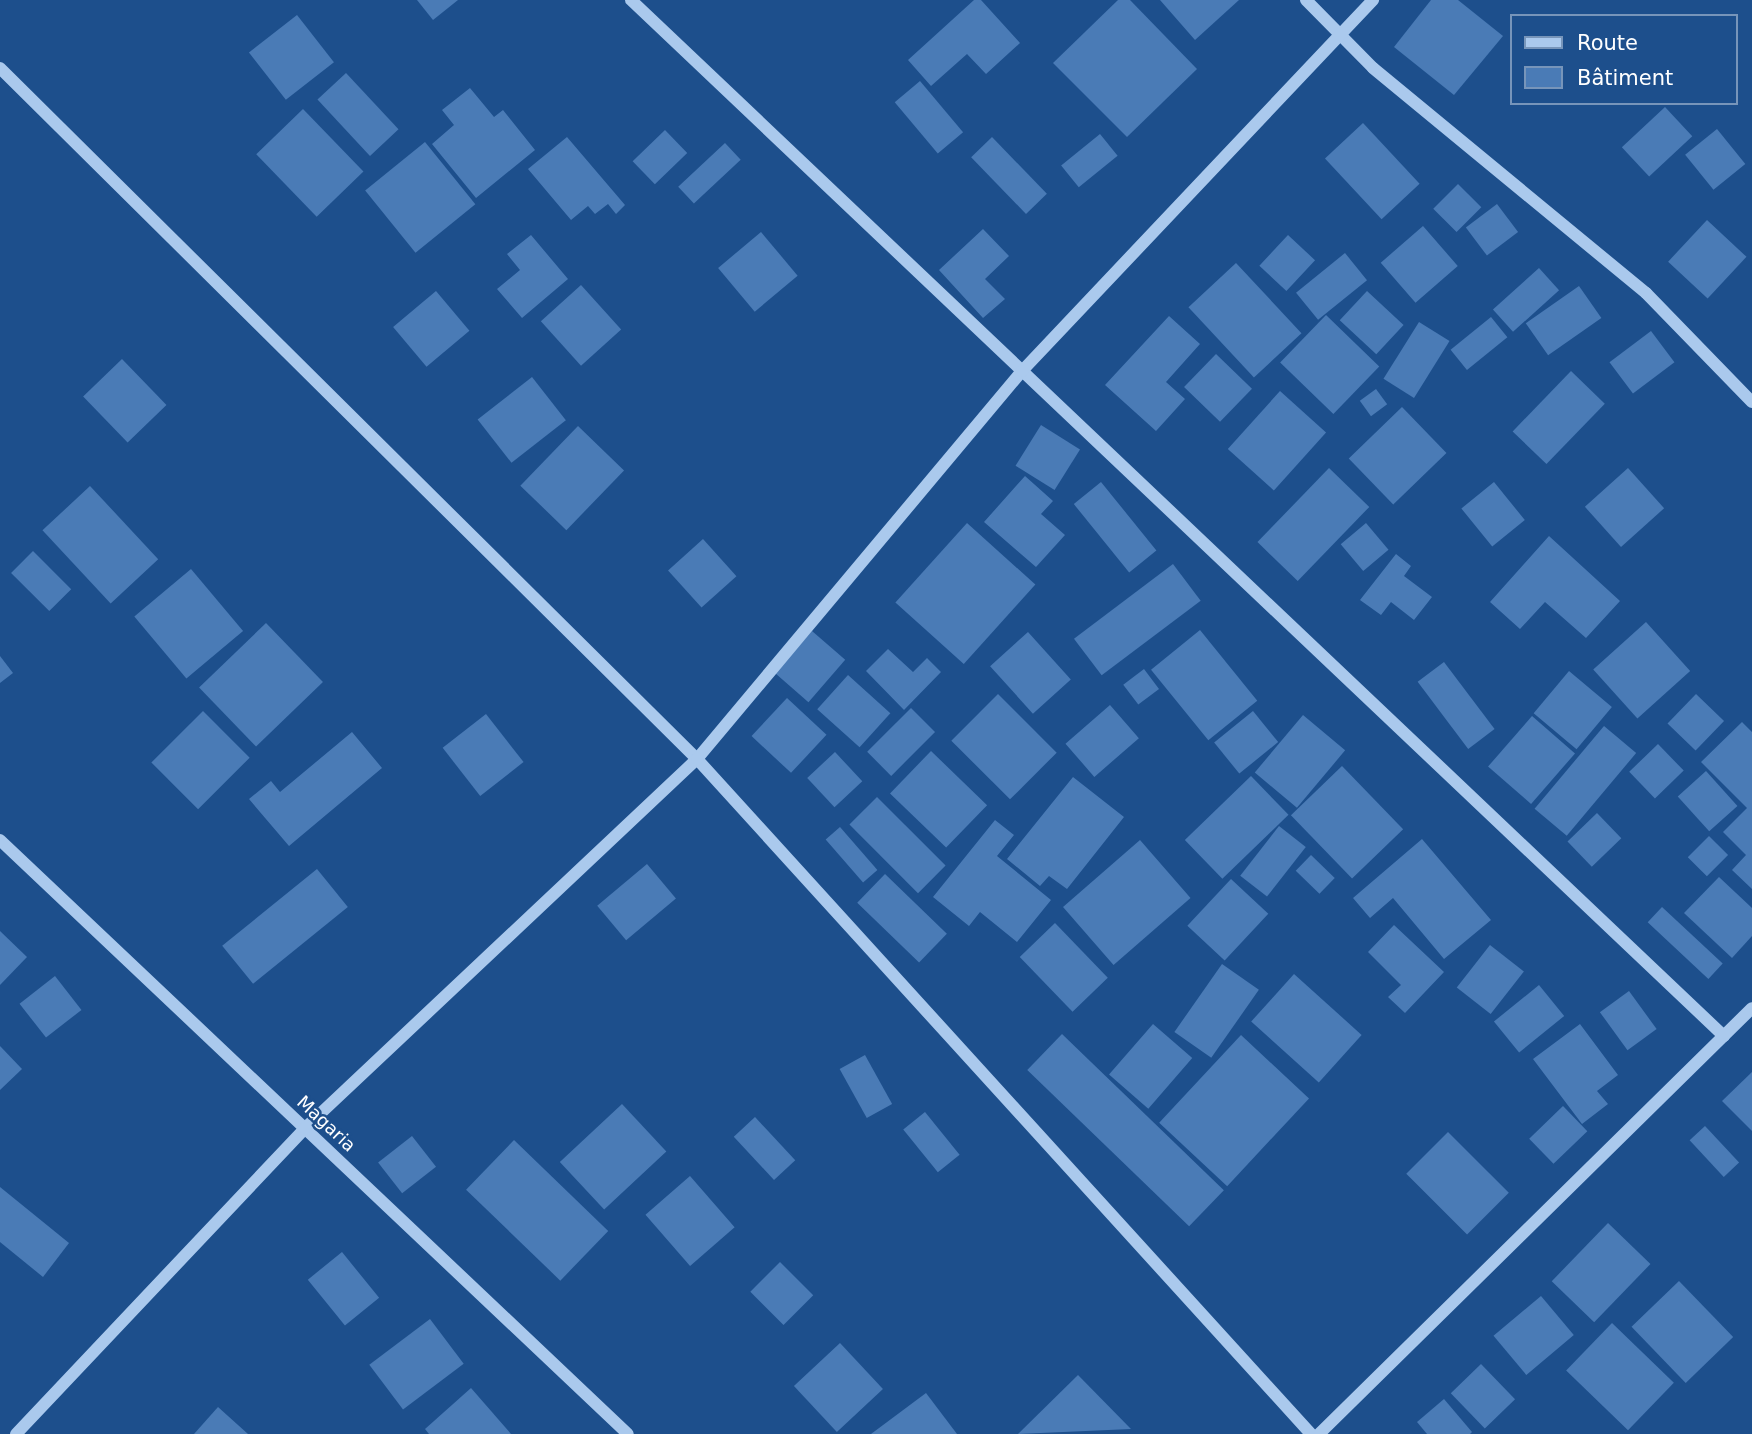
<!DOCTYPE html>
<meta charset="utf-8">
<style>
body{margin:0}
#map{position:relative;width:1752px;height:1434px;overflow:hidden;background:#1d4f8c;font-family:"DejaVu Sans",sans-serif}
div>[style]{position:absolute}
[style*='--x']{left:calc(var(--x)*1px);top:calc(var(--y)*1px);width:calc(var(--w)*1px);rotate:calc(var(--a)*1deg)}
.building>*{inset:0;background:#4a7bb6;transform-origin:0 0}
.minor>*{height:12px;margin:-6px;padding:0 6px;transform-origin:6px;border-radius:6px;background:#aac9ed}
span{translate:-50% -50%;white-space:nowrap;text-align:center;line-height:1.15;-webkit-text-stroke:5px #1d4f8c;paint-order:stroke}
.street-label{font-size:18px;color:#fff}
.legend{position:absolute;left:1510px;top:14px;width:228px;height:91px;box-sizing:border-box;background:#1d4f8c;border:2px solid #7795ba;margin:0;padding:9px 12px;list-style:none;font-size:21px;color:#fff}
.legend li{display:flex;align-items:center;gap:14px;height:35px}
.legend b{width:35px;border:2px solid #7795ba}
</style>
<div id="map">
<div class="building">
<div style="clip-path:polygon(417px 0,458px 0,433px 20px)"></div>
<div style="clip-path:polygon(974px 0,981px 0,1020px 43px,986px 74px,967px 54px,931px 86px,908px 60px)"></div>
<div style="clip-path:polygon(1118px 0,1130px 0,1197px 69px,1127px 137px,1053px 63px)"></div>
<div style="clip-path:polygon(1160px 0,1239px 0,1195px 40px)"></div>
<div style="clip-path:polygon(1431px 0,1458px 0,1503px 36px,1454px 95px,1394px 47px)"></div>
<div style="left:297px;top:15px;width:60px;height:61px;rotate:52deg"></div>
<div style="left:346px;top:73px;width:77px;height:39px;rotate:47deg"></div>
<div style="left:920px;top:81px;width:67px;height:33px;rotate:50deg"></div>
<div style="clip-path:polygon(470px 88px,494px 117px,503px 110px,535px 150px,476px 198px,432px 144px,454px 125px,442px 110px)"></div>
<div style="left:1665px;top:107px;width:40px;height:59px;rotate:47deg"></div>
<div style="left:303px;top:109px;width:87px;height:65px;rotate:46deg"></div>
<div style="left:1363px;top:123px;width:83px;height:52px;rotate:47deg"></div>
<div style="left:1717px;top:129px;width:45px;height:41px;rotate:51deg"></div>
<div style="left:665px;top:130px;width:32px;height:45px;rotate:46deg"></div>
<div style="left:1100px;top:134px;width:28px;height:50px;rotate:51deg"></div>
<div style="clip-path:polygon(567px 137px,625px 205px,616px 214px,608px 204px,595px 214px,588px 206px,571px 220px,528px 169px)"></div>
<div style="left:992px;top:137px;width:79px;height:29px;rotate:46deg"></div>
<div style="left:425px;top:142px;width:80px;height:77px;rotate:51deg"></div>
<div style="left:725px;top:143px;width:23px;height:64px;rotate:47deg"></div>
<div style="left:1458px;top:184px;width:33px;height:35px;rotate:45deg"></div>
<div style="left:1497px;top:204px;width:35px;height:39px;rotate:53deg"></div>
<div style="left:1707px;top:220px;width:54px;height:57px;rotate:43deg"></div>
<div style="left:1423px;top:226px;width:53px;height:56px;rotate:49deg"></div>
<div style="clip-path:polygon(983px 229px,1009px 256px,985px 279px,1005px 299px,983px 318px,939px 270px)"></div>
<div style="left:761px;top:232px;width:57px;height:56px;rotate:50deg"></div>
<div style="clip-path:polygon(531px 235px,568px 279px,522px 318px,497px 289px,520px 270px,507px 254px)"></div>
<div style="left:1288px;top:235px;width:37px;height:42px;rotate:43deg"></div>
<div style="left:1345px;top:253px;width:35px;height:63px;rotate:51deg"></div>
<div style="left:1236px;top:263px;width:96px;height:65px;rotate:47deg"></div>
<div style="left:1539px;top:268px;width:30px;height:62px;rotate:48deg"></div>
<div style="left:581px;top:285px;width:60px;height:54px;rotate:48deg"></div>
<div style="left:1579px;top:286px;width:39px;height:65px;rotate:55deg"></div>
<div style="left:436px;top:291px;width:52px;height:56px;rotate:50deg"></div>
<div style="left:1367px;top:291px;width:50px;height:40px;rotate:43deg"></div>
<div style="left:1326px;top:315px;width:74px;height:66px;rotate:44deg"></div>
<div style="clip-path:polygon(1169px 316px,1200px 344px,1166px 382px,1185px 399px,1156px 431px,1105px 385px)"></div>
<div style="left:1491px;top:317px;width:26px;height:52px;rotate:51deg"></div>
<div style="left:1419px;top:322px;width:36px;height:67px;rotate:32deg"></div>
<div style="left:1651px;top:331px;width:39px;height:52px;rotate:53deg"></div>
<div style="left:1216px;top:354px;width:50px;height:46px;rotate:44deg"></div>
<div style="left:122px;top:359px;width:64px;height:54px;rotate:46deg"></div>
<div style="left:1571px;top:371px;width:47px;height:84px;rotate:44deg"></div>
<div style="left:532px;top:377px;width:55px;height:69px;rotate:52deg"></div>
<div style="left:1376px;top:389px;width:19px;height:20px;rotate:54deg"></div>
<div style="left:1280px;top:391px;width:62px;height:78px;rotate:42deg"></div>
<div style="left:1402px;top:407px;width:64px;height:74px;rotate:46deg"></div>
<div style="left:1041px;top:425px;width:46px;height:48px;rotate:32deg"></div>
<div style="left:578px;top:426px;width:64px;height:83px;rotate:44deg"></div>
<div style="left:1329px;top:468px;width:56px;height:103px;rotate:44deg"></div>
<div style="left:1628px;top:468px;width:54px;height:58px;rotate:48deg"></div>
<div style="clip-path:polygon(1025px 476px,1053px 501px,1041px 514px,1065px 535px,1036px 567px,984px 522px)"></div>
<div style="left:1101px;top:482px;width:88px;height:35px;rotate:51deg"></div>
<div style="left:1494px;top:482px;width:49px;height:42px;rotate:51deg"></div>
<div style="left:90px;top:486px;width:100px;height:65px;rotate:47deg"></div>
<div style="left:967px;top:523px;width:92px;height:107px;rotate:42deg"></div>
<div style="left:1366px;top:523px;width:35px;height:33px;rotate:50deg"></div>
<div style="clip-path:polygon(1549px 536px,1620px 601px,1586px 638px,1545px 602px,1520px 629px,1490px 602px)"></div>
<div style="left:703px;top:539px;width:50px;height:47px;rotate:48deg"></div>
<div style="left:33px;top:551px;width:54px;height:31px;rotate:45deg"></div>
<div style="clip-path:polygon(1396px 554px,1411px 566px,1404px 576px,1432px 597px,1414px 620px,1391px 602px,1381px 615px,1360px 600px)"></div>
<div style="left:1173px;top:564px;width:46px;height:124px;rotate:53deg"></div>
<div style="left:191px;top:569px;width:81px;height:74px;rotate:50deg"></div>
<div style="left:1646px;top:622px;width:66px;height:71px;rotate:48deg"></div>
<div style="left:266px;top:623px;width:82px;height:93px;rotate:46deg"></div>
<div style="left:1200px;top:630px;width:91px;height:63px;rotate:51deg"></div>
<div style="left:812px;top:631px;width:44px;height:56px;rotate:41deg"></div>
<div style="left:1028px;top:632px;width:64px;height:51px;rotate:48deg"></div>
<div style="clip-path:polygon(888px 649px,913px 672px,927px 658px,941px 672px,904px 710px,866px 671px)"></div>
<div style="clip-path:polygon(0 656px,13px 673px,0 683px)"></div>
<div style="left:1444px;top:662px;width:84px;height:33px;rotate:53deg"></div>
<div style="left:1144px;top:669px;width:25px;height:26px;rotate:53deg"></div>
<div style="left:1569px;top:671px;width:56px;height:55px;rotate:40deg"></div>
<div style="left:848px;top:675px;width:57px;height:46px;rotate:42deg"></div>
<div style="left:998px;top:694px;width:83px;height:66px;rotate:45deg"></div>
<div style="left:1696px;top:694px;width:39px;height:41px;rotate:44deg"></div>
<div style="left:787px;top:698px;width:54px;height:52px;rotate:43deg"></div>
<div style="left:1110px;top:705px;width:44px;height:59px;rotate:49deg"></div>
<div style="left:911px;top:708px;width:34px;height:62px;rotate:45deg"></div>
<div style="left:203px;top:711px;width:66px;height:73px;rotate:45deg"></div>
<div style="left:1253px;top:711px;width:40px;height:50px;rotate:51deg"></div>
<div style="left:486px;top:714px;width:61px;height:55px;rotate:52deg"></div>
<div style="left:1303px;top:715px;width:55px;height:75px;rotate:40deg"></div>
<div style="left:1532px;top:716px;width:57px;height:67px;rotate:41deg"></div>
<div style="clip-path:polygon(1742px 722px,1752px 732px,1752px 889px,1732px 870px,1746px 855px,1723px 832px,1747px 808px,1701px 762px)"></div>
<div style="left:1604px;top:726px;width:42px;height:108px;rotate:40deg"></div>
<div style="clip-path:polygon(352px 732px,382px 768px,289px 846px,249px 799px,271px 781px,280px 792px)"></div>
<div style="left:1658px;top:744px;width:37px;height:40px;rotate:46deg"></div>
<div style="left:931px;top:751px;width:78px;height:59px;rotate:44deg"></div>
<div style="left:835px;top:752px;width:40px;height:38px;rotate:47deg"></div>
<div style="left:1342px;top:766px;width:88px;height:71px;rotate:46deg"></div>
<div style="left:1706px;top:771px;width:47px;height:38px;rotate:48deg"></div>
<div style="left:1251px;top:776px;width:54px;height:92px;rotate:46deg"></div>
<div style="clip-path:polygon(1073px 777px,1124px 817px,1067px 889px,1049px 876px,1040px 886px,1007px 859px)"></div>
<div style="left:877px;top:797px;width:97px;height:39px;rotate:45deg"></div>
<div style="left:1597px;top:813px;width:35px;height:41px;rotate:46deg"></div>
<div style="clip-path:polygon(995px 820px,1014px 835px,997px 856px,1051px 900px,1017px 942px,980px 912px,969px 926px,933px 897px)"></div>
<div style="left:1279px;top:826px;width:34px;height:63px;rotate:38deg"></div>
<div style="left:840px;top:827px;width:57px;height:19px;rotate:49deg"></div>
<div style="left:1709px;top:836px;width:27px;height:30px;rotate:45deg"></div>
<div style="clip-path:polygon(1422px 839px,1491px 920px,1444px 959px,1393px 898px,1370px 918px,1353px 898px)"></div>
<div style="left:1140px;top:840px;width:77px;height:102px;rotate:49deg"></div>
<div style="left:1311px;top:855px;width:33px;height:22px;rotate:44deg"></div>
<div style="left:647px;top:864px;width:45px;height:65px;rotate:50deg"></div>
<div style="left:317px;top:869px;width:49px;height:122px;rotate:51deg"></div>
<div style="left:885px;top:874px;width:86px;height:40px;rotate:44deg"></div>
<div style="clip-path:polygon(1719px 877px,1752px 908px,1752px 936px,1732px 958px,1684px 913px)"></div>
<div style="left:1231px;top:879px;width:51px;height:64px;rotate:43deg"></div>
<div style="left:1662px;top:907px;width:83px;height:21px;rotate:43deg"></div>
<div style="left:1055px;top:923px;width:76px;height:49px;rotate:46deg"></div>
<div style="clip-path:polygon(1394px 925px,1444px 972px,1405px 1013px,1388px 997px,1401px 985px,1368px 952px)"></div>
<div style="clip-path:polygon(0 931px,27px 957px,0 985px)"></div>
<div style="left:1490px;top:945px;width:43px;height:54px;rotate:38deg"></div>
<div style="left:1222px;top:964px;width:45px;height:83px;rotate:35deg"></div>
<div style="left:1294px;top:974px;width:91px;height:64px;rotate:42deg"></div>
<div style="left:55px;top:976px;width:43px;height:45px;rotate:52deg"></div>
<div style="left:1539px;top:985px;width:40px;height:58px;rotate:51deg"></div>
<div style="left:1629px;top:991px;width:47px;height:36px;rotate:54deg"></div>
<div style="left:1153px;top:1024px;width:52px;height:67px;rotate:41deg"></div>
<div style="clip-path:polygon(1580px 1024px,1618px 1075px,1597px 1091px,1608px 1104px,1582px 1124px,1533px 1059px)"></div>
<div style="left:1062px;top:1034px;width:225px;height:50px;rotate:44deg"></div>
<div style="left:1241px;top:1035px;width:93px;height:120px;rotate:43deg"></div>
<div style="clip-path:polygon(0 1046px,22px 1069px,0 1090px)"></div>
<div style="left:865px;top:1055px;width:56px;height:29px;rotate:61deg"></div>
<div style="clip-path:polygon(1752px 1072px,1752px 1131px,1722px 1101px)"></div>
<div style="left:622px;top:1104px;width:65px;height:85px;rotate:47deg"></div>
<div style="left:1563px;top:1106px;width:35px;height:47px;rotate:46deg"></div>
<div style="left:925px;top:1112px;width:55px;height:28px;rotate:51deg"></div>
<div style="left:755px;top:1117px;width:59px;height:29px;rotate:47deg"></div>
<div style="left:1705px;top:1126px;width:50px;height:21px;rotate:47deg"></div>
<div style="left:1448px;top:1132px;width:86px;height:59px;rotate:45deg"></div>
<div style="left:412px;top:1136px;width:39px;height:43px;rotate:52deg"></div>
<div style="left:514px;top:1140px;width:131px;height:69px;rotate:44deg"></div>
<div style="left:690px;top:1176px;width:68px;height:59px;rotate:49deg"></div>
<div style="clip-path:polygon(0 1187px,69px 1243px,43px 1277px,0 1242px)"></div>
<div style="left:1608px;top:1223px;width:59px;height:81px;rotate:44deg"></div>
<div style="left:342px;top:1252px;width:59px;height:44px;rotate:51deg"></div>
<div style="left:780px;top:1262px;width:47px;height:42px;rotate:45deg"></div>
<div style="left:1679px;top:1281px;width:78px;height:66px;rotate:46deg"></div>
<div style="left:1541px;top:1296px;width:51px;height:62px;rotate:50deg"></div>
<div style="left:430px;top:1319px;width:56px;height:76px;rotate:53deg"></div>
<div style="left:1612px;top:1323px;width:86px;height:66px;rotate:44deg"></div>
<div style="left:840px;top:1343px;width:63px;height:63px;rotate:47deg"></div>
<div style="left:1481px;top:1364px;width:49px;height:42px;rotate:46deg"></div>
<div style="clip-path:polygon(1078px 1375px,1131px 1429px,1018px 1434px)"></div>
<div style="clip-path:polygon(471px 1388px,511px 1434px,429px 1434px,425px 1429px)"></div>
<div style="clip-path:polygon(926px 1393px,957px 1434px,871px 1434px)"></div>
<div style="clip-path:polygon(1444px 1399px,1472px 1432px,1470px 1434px,1427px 1434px,1417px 1422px)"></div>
<div style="clip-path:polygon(218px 1407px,248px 1434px,194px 1434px)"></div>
</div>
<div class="minor">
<div style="--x:631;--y:0;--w:1506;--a:43.47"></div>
<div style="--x:1306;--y:0;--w:95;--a:45.4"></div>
<div style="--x:1373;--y:68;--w:354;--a:39.5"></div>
<div style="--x:1646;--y:293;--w:152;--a:45.8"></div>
<div style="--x:0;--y:68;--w:981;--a:44.75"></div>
<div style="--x:697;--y:759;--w:912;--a:47.71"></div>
<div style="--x:0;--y:840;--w:864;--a:43.41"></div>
<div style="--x:16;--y:1434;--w:421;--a:-46.6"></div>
<div style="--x:305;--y:1128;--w:538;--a:-43.27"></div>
<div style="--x:697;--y:759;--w:506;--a:-50.05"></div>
<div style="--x:1022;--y:371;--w:511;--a:-46.59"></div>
<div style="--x:1319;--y:1434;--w:607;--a:-44.53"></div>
</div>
<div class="street-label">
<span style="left:326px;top:1124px;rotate:43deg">Magaria</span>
</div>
<ul class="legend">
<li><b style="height:9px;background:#aac9ed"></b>Route</li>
<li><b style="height:19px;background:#4a7bb6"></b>Bâtiment</li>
</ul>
</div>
